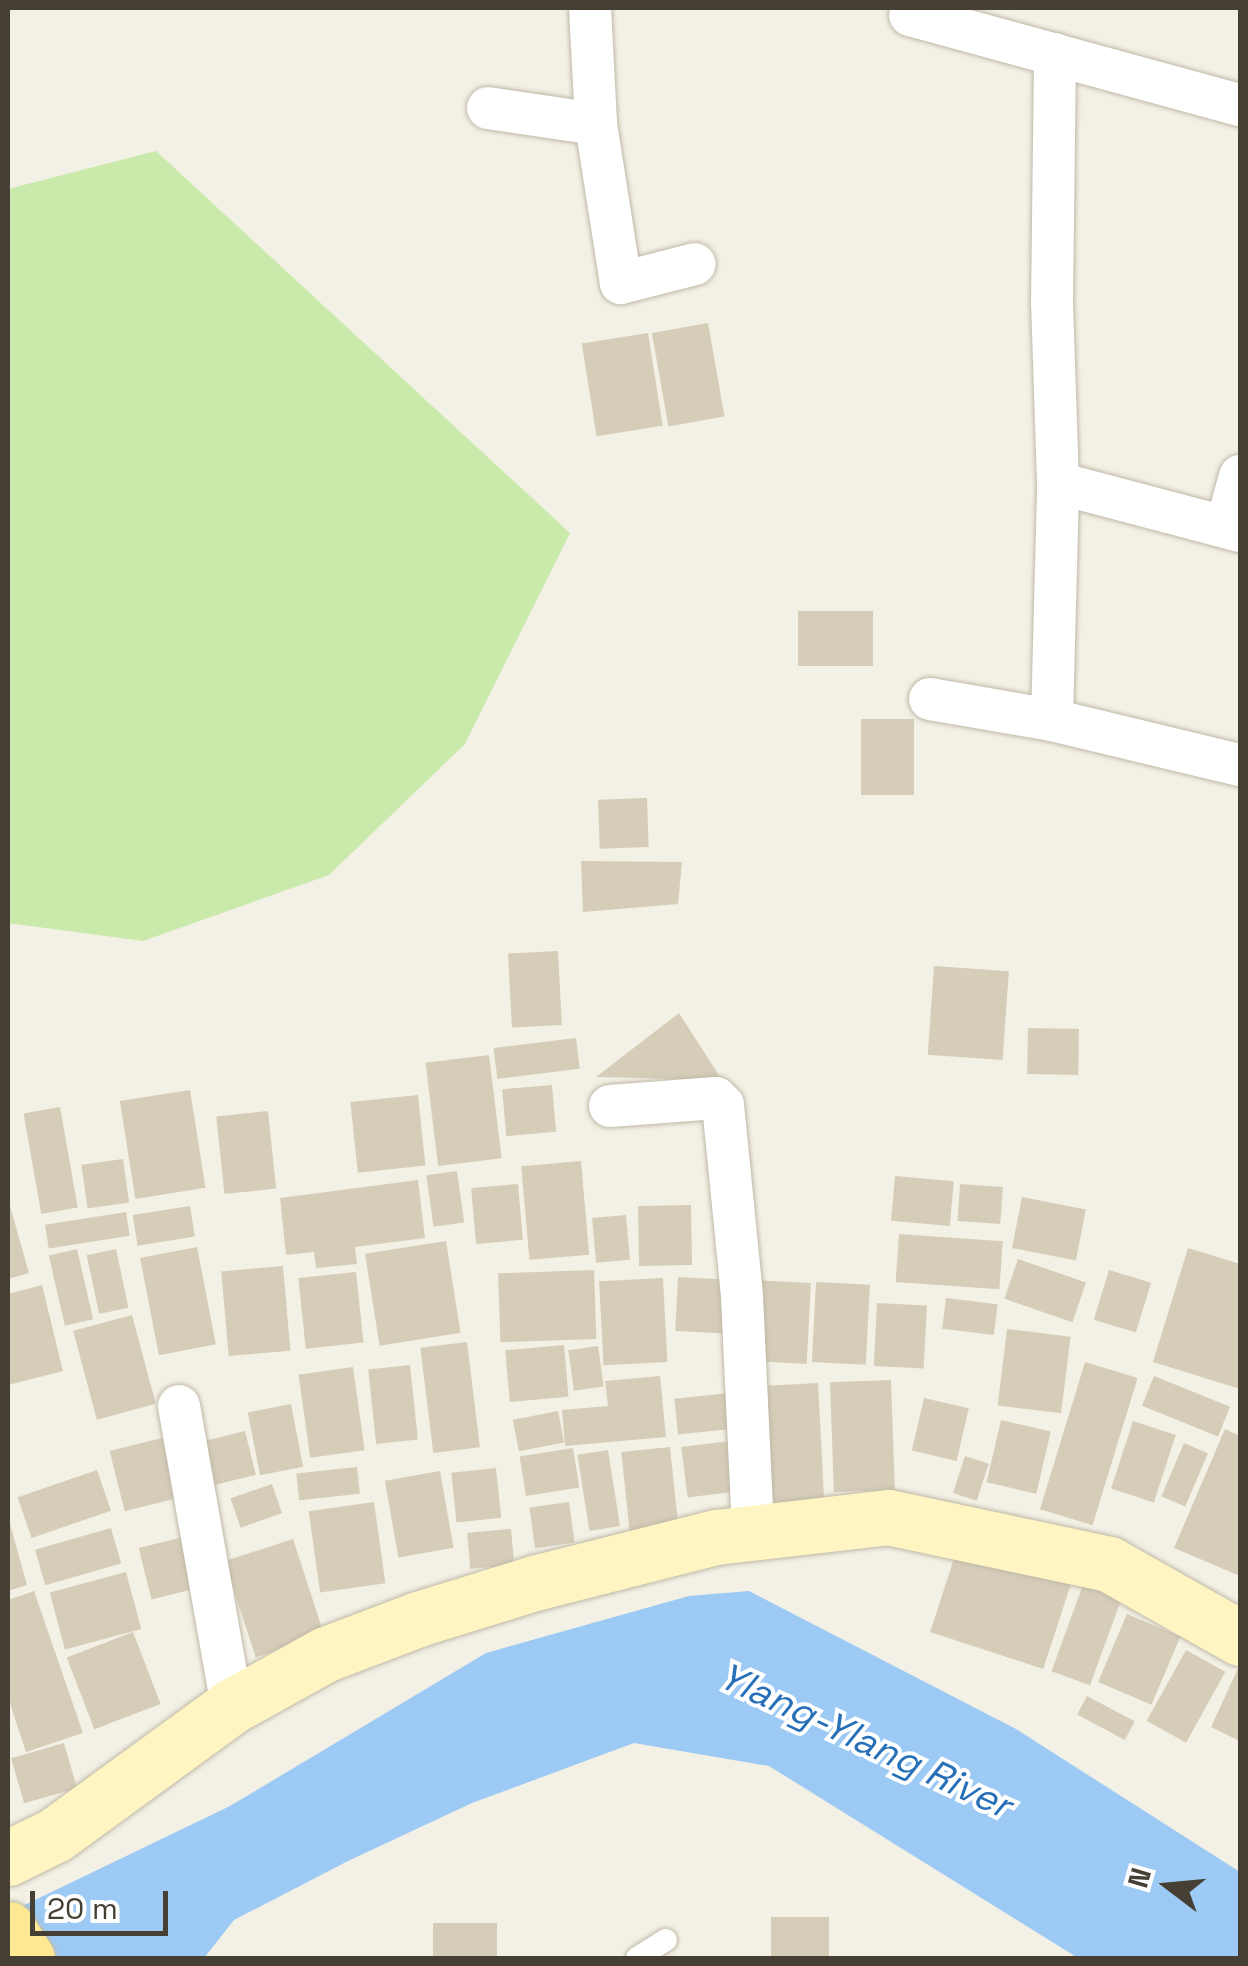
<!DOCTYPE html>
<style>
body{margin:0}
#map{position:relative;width:1248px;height:1966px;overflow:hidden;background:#f3f0e5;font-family:"Space Grotesk",sans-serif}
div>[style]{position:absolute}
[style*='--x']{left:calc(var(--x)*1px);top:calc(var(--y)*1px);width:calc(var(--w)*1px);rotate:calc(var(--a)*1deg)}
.green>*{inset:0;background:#c9eaab}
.water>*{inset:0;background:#9dcaf4}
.building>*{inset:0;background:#d6cdb9;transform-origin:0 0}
.roads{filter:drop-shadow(0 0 2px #bfb9a7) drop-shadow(0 0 2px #bfb9a7)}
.lane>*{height:22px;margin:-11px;padding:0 11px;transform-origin:11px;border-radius:11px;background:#fff}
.street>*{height:42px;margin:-21px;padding:0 21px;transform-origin:21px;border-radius:21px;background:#fff}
.secondary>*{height:55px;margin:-27.5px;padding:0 27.5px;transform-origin:27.5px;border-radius:27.5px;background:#fff5c3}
.primary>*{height:55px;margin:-27.5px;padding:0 27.5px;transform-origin:27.5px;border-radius:27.5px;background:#ffe892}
span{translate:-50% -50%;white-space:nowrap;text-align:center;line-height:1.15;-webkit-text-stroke:8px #fff;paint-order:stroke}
.water-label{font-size:38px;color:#2770b8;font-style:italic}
.frame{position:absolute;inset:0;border:10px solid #464034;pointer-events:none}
.north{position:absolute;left:1118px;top:1836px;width:100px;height:100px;-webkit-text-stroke:8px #fff;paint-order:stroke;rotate:286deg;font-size:28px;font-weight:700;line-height:40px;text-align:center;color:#464034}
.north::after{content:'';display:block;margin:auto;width:35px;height:45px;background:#464034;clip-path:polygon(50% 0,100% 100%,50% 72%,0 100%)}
.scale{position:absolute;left:30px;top:1891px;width:138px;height:45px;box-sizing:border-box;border:5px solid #464034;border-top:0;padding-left:12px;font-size:30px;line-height:35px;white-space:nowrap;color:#464034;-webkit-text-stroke:8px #fff;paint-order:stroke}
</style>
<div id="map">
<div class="green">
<div style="clip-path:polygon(156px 151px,570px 533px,465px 744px,329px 875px,143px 941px,8px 923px,8px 189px)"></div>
</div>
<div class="water">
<div style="clip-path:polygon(749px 1591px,1016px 1729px,1240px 1872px,1240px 1958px,1078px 1958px,769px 1766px,634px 1743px,472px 1803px,348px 1861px,234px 1920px,204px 1958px,8px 1958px,8px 1913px,230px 1806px,486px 1653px,689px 1596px)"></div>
</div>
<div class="building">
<div style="left:708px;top:323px;width:95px;height:57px;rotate:80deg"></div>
<div style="left:648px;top:333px;width:94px;height:67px;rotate:81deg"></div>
<div style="left:798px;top:611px;width:75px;height:55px"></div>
<div style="left:914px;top:719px;width:76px;height:53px;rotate:90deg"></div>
<div style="left:647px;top:798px;width:49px;height:49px;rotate:88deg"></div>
<div style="clip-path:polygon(581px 861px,682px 862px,678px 904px,583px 912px)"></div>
<div style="left:558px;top:951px;width:74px;height:50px;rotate:87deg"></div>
<div style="left:934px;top:966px;width:75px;height:89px;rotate:4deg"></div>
<div style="clip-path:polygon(679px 1013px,722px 1080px,596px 1077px)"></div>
<div style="left:1028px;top:1028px;width:51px;height:46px;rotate:1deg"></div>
<div style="left:576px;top:1038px;width:31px;height:83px;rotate:83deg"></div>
<div style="left:489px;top:1055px;width:104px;height:64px;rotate:83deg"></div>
<div style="left:552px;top:1085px;width:47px;height:50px;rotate:85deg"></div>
<div style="left:190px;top:1090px;width:99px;height:71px;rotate:81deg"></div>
<div style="left:418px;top:1095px;width:71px;height:68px;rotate:84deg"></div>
<div style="left:60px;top:1107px;width:102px;height:37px;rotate:80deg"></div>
<div style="left:268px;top:1111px;width:78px;height:52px;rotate:84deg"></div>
<div style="left:123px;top:1159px;width:44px;height:42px;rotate:82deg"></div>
<div style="left:581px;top:1161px;width:94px;height:60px;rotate:85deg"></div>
<div style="left:457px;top:1171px;width:52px;height:31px;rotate:82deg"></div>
<div style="left:895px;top:1176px;width:59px;height:45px;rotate:5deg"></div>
<div style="clip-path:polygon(418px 1180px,425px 1238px,355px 1247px,357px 1264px,316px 1268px,314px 1252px,286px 1255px,280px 1198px)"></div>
<div style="left:518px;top:1184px;width:56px;height:47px;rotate:85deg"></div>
<div style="left:960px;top:1184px;width:43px;height:37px;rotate:4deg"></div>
<div style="left:1022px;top:1197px;width:65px;height:52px;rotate:11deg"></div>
<div style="clip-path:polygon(8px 1199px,29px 1273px,8px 1279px)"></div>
<div style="left:691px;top:1205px;width:60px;height:53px;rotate:89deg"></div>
<div style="left:190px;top:1206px;width:31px;height:58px;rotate:81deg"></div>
<div style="left:126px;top:1212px;width:24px;height:82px;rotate:81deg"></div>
<div style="left:626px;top:1215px;width:45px;height:34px;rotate:85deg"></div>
<div style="left:899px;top:1234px;width:104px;height:48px;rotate:4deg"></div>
<div style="left:446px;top:1241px;width:93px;height:82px;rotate:81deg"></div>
<div style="left:197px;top:1247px;width:99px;height:58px;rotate:79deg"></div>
<div style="clip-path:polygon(1188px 1248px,1240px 1264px,1240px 1389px,1153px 1362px)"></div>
<div style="left:77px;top:1249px;width:72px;height:29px;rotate:77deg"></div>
<div style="left:116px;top:1249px;width:60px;height:30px;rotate:78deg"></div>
<div style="left:1018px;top:1259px;width:72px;height:42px;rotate:19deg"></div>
<div style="left:283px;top:1266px;width:85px;height:62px;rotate:85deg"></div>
<div style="left:594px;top:1270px;width:69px;height:96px;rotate:88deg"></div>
<div style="left:1109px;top:1270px;width:44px;height:52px;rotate:17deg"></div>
<div style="left:356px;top:1272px;width:71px;height:58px;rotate:84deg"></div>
<div style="left:678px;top:1277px;width:51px;height:54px;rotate:3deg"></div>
<div style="left:663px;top:1278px;width:84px;height:64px;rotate:87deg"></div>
<div style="left:753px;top:1280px;width:58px;height:81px;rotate:3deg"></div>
<div style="left:816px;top:1282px;width:54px;height:80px;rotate:3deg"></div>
<div style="clip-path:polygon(42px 1285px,63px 1371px,8px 1385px,8px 1294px)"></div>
<div style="left:946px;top:1298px;width:52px;height:31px;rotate:7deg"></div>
<div style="left:877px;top:1303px;width:50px;height:63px;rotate:3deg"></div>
<div style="left:132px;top:1315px;width:92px;height:61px;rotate:75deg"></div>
<div style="left:1007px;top:1329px;width:64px;height:77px;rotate:7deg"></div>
<div style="left:467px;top:1342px;width:106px;height:47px;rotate:83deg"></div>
<div style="left:564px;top:1345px;width:52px;height:59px;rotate:85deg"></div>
<div style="left:598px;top:1346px;width:41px;height:30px;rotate:82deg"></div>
<div style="left:1085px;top:1362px;width:55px;height:154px;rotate:17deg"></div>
<div style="left:410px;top:1365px;width:75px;height:42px;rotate:84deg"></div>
<div style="left:353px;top:1367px;width:84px;height:55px;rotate:82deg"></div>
<div style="clip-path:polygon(660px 1376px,666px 1437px,565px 1446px,562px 1410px,608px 1406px,605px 1381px)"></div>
<div style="left:1154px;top:1376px;width:82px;height:32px;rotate:22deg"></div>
<div style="left:891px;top:1380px;width:110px;height:61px;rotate:88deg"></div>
<div style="left:818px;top:1383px;width:119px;height:66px;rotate:87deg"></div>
<div style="left:729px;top:1393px;width:36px;height:55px;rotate:84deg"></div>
<div style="left:924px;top:1398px;width:46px;height:54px;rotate:13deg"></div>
<div style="left:291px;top:1404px;width:64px;height:44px;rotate:79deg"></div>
<div style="left:558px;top:1411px;width:32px;height:46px;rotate:79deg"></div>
<div style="left:1001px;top:1420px;width:51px;height:64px;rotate:13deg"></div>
<div style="left:1133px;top:1421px;width:45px;height:71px;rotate:18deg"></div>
<div style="clip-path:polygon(1225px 1429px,1240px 1436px,1240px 1576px,1174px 1548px)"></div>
<div style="left:245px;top:1431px;width:45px;height:49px;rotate:76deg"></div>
<div style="left:162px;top:1438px;width:62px;height:54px;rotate:76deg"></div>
<div style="left:730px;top:1441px;width:51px;height:49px;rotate:83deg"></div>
<div style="left:1184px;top:1443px;width:26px;height:58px;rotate:23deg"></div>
<div style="left:670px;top:1447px;width:80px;height:49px;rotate:84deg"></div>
<div style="left:573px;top:1448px;width:40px;height:54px;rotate:81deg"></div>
<div style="left:608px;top:1450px;width:77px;height:31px;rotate:81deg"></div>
<div style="left:965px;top:1456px;width:25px;height:39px;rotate:18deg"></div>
<div style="left:357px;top:1467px;width:27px;height:61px;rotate:84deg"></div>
<div style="left:496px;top:1468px;width:50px;height:45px;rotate:84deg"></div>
<div style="left:97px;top:1470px;width:43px;height:84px;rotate:71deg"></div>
<div style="left:440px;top:1471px;width:78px;height:56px;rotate:80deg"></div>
<div style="left:272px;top:1484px;width:31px;height:44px;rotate:71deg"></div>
<div style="left:374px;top:1502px;width:82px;height:66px;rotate:82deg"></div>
<div style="left:569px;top:1502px;width:41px;height:40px;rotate:82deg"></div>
<div style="clip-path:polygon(9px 1520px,27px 1585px,8px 1591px,8px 1521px)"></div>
<div style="left:111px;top:1528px;width:37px;height:79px;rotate:74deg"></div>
<div style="left:511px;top:1529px;width:36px;height:44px;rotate:85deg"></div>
<div style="left:191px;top:1535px;width:53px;height:54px;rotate:76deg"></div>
<div style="left:961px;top:1537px;width:119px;height:100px;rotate:18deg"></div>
<div style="left:293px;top:1539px;width:101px;height:72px;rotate:72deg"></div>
<div style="left:126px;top:1572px;width:59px;height:79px;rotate:75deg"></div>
<div style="left:1084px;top:1582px;width:41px;height:95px;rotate:20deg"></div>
<div style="clip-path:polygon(34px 1591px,83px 1733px,26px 1752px,8px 1697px,8px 1600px)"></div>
<div style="left:1127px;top:1614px;width:58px;height:74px;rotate:23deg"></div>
<div style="left:133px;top:1632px;width:77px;height:71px;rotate:69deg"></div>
<div style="left:1186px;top:1650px;width:45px;height:81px;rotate:29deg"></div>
<div style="clip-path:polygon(1240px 1664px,1240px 1741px,1211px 1727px)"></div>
<div style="left:1087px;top:1696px;width:54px;height:21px;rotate:28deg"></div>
<div style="left:64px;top:1743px;width:47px;height:55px;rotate:74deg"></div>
<div style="left:771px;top:1917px;width:58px;height:41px"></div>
<div style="left:433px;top:1923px;width:64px;height:35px"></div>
</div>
<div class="roads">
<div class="lane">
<div style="--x:637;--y:1958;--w:34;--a:-32"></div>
</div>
<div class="street">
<div style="--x:590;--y:8;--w:116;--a:87"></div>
<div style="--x:596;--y:124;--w:161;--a:81.1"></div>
<div style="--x:621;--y:283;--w:76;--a:-14.4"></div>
<div style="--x:910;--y:15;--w:342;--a:15.3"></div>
<div style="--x:488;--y:108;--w:109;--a:8.4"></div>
<div style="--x:1058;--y:483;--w:188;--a:14.8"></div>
<div style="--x:1226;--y:527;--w:53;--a:-74.6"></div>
<div style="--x:930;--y:699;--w:124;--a:9.8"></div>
<div style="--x:1052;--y:720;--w:193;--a:13.5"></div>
<div style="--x:1052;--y:720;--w:237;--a:-88.5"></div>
<div style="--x:1058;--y:483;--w:180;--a:-91.9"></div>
<div style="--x:1052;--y:303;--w:249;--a:-89.3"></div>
<div style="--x:610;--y:1106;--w:106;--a:-4.3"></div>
<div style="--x:716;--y:1098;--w:10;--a:45"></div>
<div style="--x:723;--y:1105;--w:193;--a:84.3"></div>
<div style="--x:742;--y:1297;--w:236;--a:87.3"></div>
<div style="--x:179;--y:1406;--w:305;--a:80"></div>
</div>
<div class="secondary">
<div style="--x:8;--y:1858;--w:52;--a:-26.1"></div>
<div style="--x:55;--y:1835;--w:219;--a:-36.1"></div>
<div style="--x:232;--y:1706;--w:107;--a:-29"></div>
<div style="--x:326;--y:1654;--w:98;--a:-20.8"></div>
<div style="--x:418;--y:1619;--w:121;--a:-17.2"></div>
<div style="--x:534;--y:1583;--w:188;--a:-14.2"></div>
<div style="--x:716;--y:1537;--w:173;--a:-6.6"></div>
<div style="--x:888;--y:1517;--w:226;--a:12"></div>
<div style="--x:1109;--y:1564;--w:150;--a:29.5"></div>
</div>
<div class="primary">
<div style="--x:8;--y:1929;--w:35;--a:57"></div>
</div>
</div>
<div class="water-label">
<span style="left:865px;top:1741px;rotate:25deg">Ylang-Ylang River</span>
</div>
<div class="frame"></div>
<div class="north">N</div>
<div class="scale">20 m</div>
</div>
